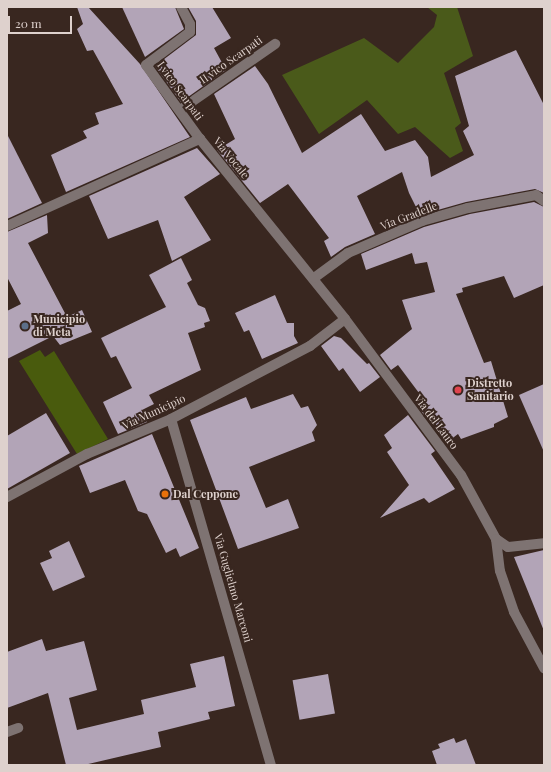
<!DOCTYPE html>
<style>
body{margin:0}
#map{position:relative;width:551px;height:772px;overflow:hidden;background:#392720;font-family:"Playfair Display",serif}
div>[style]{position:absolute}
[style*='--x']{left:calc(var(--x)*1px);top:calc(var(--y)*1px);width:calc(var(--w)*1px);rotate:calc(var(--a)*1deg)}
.green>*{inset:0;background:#495b0d}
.forest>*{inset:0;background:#4a5a1a}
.building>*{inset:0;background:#b2a4b7;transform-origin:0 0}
.minor>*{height:10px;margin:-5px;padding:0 5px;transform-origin:5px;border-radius:5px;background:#7e7372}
.dots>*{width:11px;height:11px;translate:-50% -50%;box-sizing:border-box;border:2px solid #392720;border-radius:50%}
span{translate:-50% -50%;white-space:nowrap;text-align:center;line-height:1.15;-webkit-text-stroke:4px #392720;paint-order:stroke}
.street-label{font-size:11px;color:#ded1cd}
.poi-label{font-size:11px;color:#ded1cd;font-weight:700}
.left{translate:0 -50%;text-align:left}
.frame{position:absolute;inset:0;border:8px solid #ded1cd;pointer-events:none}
.scale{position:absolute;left:8px;top:16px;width:64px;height:18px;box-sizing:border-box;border:2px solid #ded1cd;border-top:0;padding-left:5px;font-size:12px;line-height:14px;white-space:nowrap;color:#ded1cd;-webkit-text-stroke:3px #392720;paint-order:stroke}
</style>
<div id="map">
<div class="green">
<div style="clip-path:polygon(40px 350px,45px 357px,54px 351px,108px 439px,77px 454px,19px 361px)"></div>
</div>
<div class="forest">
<div style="clip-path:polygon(427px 7px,457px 7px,473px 56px,444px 73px,461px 123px,455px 128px,463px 151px,450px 158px,415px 127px,398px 134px,367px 100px,319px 134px,282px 75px,364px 38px,398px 63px,434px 27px,437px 15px)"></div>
</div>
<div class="building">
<div style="clip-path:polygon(77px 7px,88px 7px,140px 64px,190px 137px,66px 192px,51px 155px,87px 138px,83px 131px,99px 124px,95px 113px,123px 104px,93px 50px,87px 51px,77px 29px,83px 24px)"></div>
<div style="clip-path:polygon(122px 7px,175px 7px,184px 29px,145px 57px)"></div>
<div style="clip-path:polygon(188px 7px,212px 7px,231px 38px,214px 48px,226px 70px,181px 102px,155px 66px,196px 35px,196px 21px)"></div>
<div style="clip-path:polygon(516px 50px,544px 105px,544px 193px,535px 189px,466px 202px,420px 215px,409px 193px,402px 172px,357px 196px,375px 234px,345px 247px,331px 257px,324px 241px,329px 238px,288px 184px,260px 203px,217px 150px,235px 139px,214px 94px,255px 66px,268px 84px,302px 153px,361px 114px,385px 151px,415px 140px,428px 157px,431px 177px,474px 155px,463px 131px,469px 126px,455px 76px)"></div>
<div style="clip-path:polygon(7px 134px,42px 203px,7px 219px)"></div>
<div style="clip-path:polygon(197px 148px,220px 174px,184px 197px,211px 240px,172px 261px,158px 220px,108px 239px,89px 196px)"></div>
<div style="clip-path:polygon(534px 202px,544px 207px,544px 285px,514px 298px,504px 276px,462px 288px,463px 292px,456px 294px,484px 363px,491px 361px,508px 417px,494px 424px,494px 427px,461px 439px,458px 434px,446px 443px,418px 407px,425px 401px,398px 365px,391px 370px,380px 355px,412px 329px,402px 300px,435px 292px,427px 262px,415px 264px,412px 253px,366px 270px,361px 254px,424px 227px,470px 214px)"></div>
<div style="clip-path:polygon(47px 215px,48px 233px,28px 243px,67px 317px,82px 310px,92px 332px,60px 345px,53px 336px,7px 359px,7px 311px,21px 304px,7px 277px,7px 232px)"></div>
<div style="clip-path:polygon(181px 258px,192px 280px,187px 283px,198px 305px,205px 308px,210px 321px,204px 323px,205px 327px,188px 333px,201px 370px,149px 395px,154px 404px,142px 410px,147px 422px,118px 434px,103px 402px,132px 388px,116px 356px,111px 358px,101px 338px,166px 307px,149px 275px)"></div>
<div style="clip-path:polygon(275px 295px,287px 323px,294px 323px,294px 336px,298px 343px,262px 359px,249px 330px,244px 332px,235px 313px)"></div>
<div style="clip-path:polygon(334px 336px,341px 338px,367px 364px,369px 363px,380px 377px,360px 392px,343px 368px,339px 371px,321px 346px)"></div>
<div style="clip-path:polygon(544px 384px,544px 452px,519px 395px)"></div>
<div style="clip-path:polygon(293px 394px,301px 408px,308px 406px,317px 425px,312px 432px,315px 441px,249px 467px,266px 508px,288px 499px,299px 528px,238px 549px,190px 420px,246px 397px,251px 409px)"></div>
<div style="clip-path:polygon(46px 413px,70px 453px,7px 489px,7px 436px)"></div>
<div style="clip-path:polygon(408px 415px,435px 451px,431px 454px,455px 489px,429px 503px,424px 498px,380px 518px,409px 485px,387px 452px,392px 448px,384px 435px)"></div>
<div style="clip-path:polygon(152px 434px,199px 548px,180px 557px,176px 548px,166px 553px,147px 514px,138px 511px,125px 480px,90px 493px,79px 466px)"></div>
<div style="clip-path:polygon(69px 541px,85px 577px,53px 591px,40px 563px,52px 558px,49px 551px)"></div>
<div style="clip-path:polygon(544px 550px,544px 631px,514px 557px)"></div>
<div style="clip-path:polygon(42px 639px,46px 651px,84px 641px,97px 690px,69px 698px,77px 730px,144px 714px,141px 700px,196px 687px,190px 664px,224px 656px,235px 706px,208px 712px,210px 719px,158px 732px,161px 747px,84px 765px,66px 765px,48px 693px,7px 708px,7px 652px)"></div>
<div style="left:328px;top:674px;width:40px;height:36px;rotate:80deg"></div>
<div style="clip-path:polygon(454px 738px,456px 743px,466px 739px,476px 765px,437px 765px,432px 751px,440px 748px,438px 744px)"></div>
</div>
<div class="minor">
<div style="--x:181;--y:7;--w:19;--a:62"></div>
<div style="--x:190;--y:24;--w:8;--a:90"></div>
<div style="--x:190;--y:32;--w:55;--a:143.1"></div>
<div style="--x:146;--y:65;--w:92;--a:53.9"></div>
<div style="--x:180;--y:110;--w:116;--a:-34.8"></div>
<div style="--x:7;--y:226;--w:212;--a:-24.3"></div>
<div style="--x:200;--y:139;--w:231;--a:51.1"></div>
<div style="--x:314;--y:278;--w:42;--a:-36.3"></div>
<div style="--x:348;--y:253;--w:81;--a:-23.4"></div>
<div style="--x:422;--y:221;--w:48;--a:-15.8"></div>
<div style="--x:468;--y:208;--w:69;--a:-10.8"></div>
<div style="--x:536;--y:195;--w:10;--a:37"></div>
<div style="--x:171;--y:419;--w:360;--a:73.9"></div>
<div style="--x:7;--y:497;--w:91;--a:-28.3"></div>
<div style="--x:87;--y:454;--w:91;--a:-22.6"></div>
<div style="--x:171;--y:419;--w:157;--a:-27.7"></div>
<div style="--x:310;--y:346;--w:44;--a:-37.6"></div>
<div style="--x:345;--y:319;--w:194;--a:53.4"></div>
<div style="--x:461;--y:475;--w:73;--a:61.3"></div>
<div style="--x:496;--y:539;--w:14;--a:34"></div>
<div style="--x:508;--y:547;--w:36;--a:-6"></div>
<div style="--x:496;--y:539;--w:32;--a:83"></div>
<div style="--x:500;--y:571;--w:43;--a:71.1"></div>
<div style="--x:514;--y:612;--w:64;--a:61.8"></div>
<div style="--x:7;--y:732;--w:12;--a:-20"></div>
</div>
<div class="dots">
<div style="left:25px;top:326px;background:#5c6f8a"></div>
<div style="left:458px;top:390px;background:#e0444e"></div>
<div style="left:165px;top:494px;background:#e8710a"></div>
</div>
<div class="street-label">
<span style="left:231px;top:60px;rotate:-35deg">II vico Scarpati</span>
<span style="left:180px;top:91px;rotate:54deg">I vico Scarpati</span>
<span style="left:231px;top:158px;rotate:51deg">Via Vocale</span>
<span style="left:409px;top:216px;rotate:-21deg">Via Gradelle</span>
<span style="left:154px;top:412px;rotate:-25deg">Via Municipio</span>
<span style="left:436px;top:422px;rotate:53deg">Via del Lauro</span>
<span style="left:233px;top:588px;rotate:74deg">Via Guglielmo Marconi</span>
</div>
<div class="poi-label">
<span class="left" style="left:33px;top:326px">Municipio<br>di Meta</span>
<span class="left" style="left:467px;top:390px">Distretto<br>Sanitario</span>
<span class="left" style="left:173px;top:494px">Dal Ceppone</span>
</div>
<div class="frame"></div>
<div class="scale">20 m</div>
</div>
